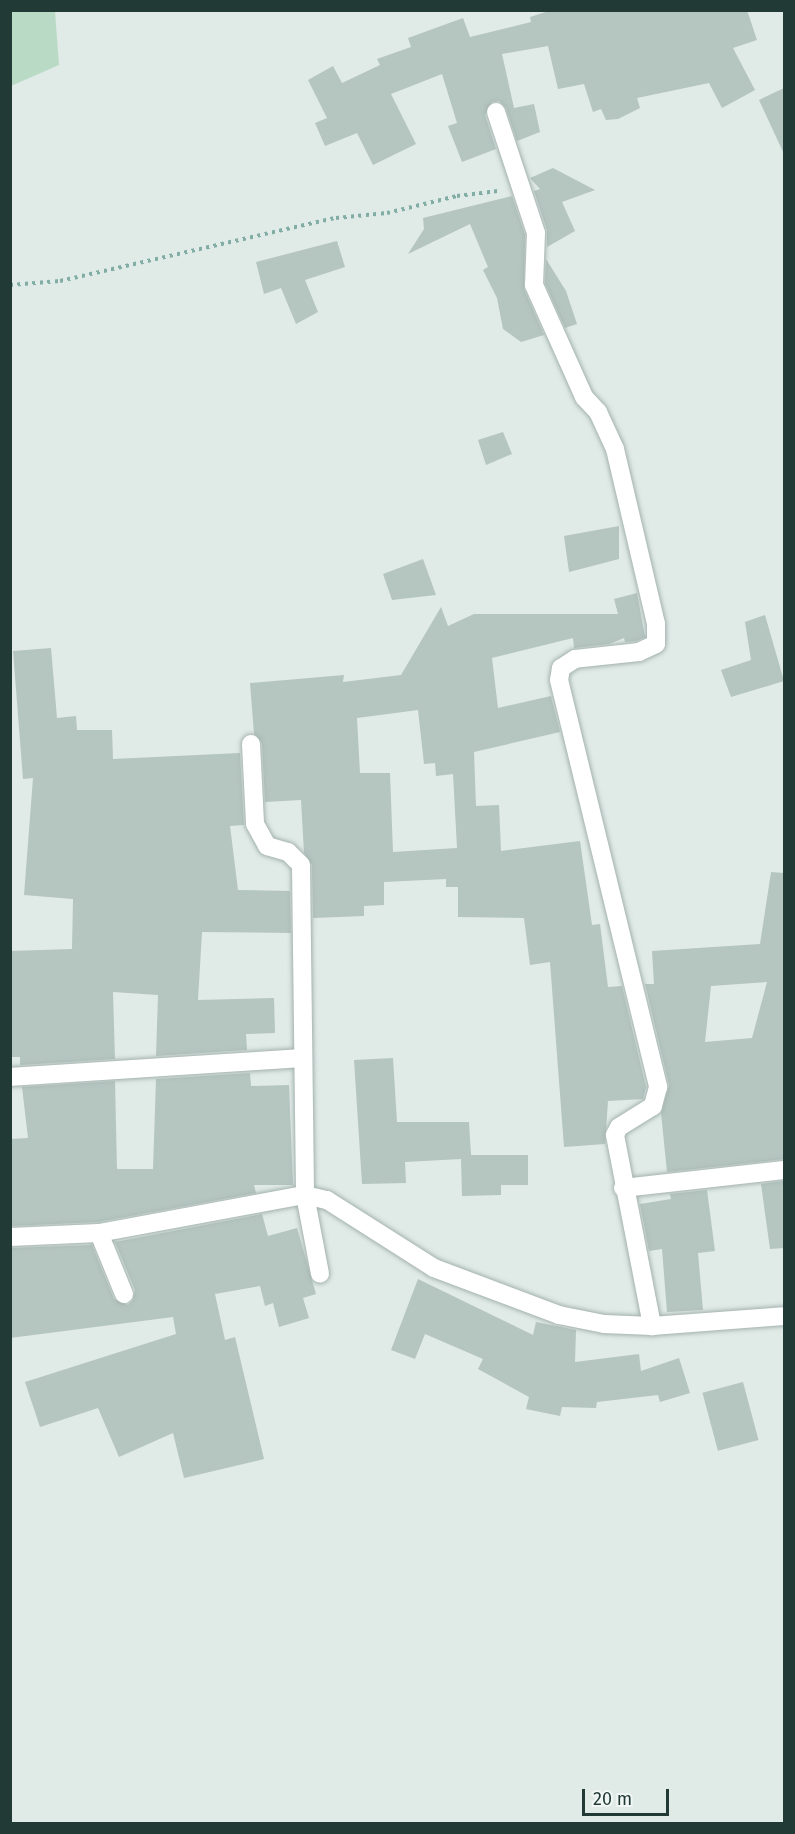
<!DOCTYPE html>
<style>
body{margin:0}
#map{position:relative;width:795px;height:1834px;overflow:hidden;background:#e0eae7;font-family:"Fira Sans",sans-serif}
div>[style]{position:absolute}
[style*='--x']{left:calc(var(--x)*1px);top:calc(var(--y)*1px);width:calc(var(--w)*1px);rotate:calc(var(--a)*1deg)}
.green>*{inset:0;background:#b9dbc6}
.building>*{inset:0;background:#b5c5c0;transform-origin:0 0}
.path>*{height:4px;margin-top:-2px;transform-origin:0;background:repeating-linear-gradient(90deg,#81ada4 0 3px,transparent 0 7.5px)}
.roads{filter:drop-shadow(0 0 2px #a3b2ae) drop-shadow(0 0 2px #a3b2ae)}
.minor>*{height:18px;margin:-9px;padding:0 9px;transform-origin:9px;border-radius:9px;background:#fff}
span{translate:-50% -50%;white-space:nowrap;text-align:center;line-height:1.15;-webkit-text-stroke:4.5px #f0f7f4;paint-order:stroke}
.frame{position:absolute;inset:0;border:12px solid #213a36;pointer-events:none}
.scale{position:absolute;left:582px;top:1789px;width:87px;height:27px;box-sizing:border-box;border:3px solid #213a36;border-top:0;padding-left:8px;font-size:18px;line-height:21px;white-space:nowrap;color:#213a36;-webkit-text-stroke:4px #f0f7f4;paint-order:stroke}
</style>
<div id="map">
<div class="green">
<div style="clip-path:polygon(11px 10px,55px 11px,59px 65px,11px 86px)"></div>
</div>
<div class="building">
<div style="clip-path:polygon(552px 10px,747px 10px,757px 40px,733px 48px,755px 90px,722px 108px,709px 83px,637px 98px,640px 108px,618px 119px,606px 120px,601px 109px,593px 112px,584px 84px,558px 89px,548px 46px,502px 54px,514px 108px,534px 104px,540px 132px,517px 141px,506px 108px,499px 101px,492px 102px,485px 115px,496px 149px,462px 162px,448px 126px,457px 123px,442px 74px,391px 94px,416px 144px,373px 165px,357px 133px,325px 146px,315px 123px,327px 118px,308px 80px,333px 66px,342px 83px,380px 65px,377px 59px,411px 47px,408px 38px,463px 18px,470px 37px,531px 22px,530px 17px)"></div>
<div style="clip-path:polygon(784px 88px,784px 154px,759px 100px)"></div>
<div style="clip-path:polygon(553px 168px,595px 190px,562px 202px,575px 231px,547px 247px,547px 230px,534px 191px,540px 189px,530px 178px)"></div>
<div style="clip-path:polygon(512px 196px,525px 235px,524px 289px,544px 335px,521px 342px,503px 329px,497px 298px,483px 270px,488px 267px,470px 224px,408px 254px,424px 229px,423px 218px)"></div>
<div style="clip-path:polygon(337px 241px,345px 267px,305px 280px,318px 312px,296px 324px,281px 288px,264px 294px,256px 262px)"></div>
<div style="clip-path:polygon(546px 259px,566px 291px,577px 324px,565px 328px,545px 283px)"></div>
<div style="clip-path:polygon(503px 432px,512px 454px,486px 465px,478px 440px)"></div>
<div style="clip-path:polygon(619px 526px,619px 559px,569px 572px,564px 536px)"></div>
<div style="clip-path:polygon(423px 559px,436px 595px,392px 600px,383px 574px)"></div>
<div style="clip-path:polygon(evenodd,637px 593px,645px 637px,636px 641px,625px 642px,624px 638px,609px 644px,574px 648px,573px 638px,492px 658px,498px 708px,551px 696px,560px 732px,474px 752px,476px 806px,499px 805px,501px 851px,580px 841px,592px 925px,600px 924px,608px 987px,622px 986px,646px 1087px,643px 1099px,608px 1101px,605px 1144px,564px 1147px,550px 962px,530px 965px,524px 918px,458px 917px,458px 887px,446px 887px,446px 879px,384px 882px,384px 905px,364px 906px,364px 916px,313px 918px,312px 865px,304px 853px,301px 800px,265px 802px,262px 743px,254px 734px,250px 683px,344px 675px,343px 682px,401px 675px,441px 607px,448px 626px,474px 614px,618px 614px,614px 599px,637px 593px,418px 710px,424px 764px,435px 763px,436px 776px,453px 774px,457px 848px,393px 852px,390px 773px,360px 773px,357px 718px,418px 710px)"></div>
<div style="clip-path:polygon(765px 615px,784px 681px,731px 697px,721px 670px,751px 660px,745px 622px)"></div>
<div style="clip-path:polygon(51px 648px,57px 718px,76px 716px,77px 730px,112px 730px,113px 759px,240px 753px,244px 825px,230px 826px,238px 890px,290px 891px,291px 933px,202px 932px,198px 1000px,274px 998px,275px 1033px,246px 1034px,247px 1050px,156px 1056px,158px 995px,113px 992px,115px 1059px,20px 1065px,20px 1057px,10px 1057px,10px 951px,72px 949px,73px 899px,24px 895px,33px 778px,23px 779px,13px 651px)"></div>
<div style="clip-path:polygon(evenodd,771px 872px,784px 873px,784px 1159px,667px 1172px,661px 1113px,669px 1085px,645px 984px,654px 984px,652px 951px,760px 944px,771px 872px,767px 982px,752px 1038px,705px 1042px,711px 986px,767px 982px)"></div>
<div style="clip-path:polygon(393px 1058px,397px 1122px,469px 1122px,471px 1155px,528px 1155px,528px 1185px,501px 1185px,501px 1195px,462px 1196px,461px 1159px,405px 1162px,406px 1183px,362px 1184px,354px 1060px)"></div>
<div style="clip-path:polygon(250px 1073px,251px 1086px,289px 1085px,293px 1185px,254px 1185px,256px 1193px,98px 1222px,10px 1226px,10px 1139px,28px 1138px,22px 1087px,115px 1081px,117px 1169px,153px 1169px,156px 1079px)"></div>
<div style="clip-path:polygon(784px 1181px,784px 1248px,770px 1249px,761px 1184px)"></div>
<div style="clip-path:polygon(707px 1190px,715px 1251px,698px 1253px,703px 1310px,667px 1312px,662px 1249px,649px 1251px,640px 1204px,671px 1199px,670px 1194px)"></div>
<div style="clip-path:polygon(262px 1214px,268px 1236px,297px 1228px,316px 1294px,303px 1298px,309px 1318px,279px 1327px,273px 1303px,265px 1306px,260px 1286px,215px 1294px,225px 1340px,235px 1337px,264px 1459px,184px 1478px,173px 1433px,119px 1457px,98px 1408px,40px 1427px,25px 1382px,176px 1334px,173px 1317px,10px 1338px,10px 1248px,92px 1245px,114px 1299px,128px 1305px,133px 1300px,135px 1290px,115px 1242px)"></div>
<div style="clip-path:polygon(418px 1279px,533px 1335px,536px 1322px,576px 1330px,575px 1362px,639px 1354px,641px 1371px,679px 1358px,690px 1393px,660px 1402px,658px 1395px,597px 1402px,596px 1408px,562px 1407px,560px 1416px,526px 1409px,529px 1397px,478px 1369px,483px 1359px,425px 1334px,415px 1359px,391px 1350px)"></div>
<div style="left:743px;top:1382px;width:60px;height:42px;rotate:75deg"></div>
</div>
<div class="path">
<div style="--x:10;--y:285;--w:50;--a:-4.6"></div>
<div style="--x:60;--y:281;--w:283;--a:-12.9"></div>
<div style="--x:336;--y:218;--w:51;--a:-5.6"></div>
<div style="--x:387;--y:213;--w:72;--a:-13.7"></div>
<div style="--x:457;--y:196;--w:41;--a:-7"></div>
</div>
<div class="roads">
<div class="minor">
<div style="--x:496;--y:112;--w:127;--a:71.7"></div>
<div style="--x:536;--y:233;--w:52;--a:92.2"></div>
<div style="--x:534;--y:285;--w:123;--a:65.9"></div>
<div style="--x:584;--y:397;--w:21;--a:47"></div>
<div style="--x:598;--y:412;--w:41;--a:65.3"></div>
<div style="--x:615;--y:449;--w:180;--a:76.8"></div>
<div style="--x:656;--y:624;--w:20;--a:90"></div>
<div style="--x:656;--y:644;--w:19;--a:155"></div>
<div style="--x:639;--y:652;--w:64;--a:173.8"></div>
<div style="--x:575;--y:659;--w:17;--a:147"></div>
<div style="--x:561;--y:668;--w:12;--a:99"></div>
<div style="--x:559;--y:680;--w:419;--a:76.3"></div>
<div style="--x:658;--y:1087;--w:20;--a:105"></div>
<div style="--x:653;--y:1106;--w:40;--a:148"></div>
<div style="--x:619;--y:1127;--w:9;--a:117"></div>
<div style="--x:615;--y:1135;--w:195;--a:79"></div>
<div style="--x:251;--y:744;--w:80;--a:87.1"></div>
<div style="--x:255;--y:824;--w:25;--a:61"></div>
<div style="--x:267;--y:846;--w:22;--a:16"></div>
<div style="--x:288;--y:852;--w:18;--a:45"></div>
<div style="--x:301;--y:865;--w:330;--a:89.3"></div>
<div style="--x:305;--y:1195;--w:80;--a:79.2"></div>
<div style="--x:10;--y:1077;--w:292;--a:-3.7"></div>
<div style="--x:623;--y:1188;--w:162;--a:-6.4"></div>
<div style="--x:99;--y:1233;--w:66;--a:67.7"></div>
<div style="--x:10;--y:1237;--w:89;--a:-2.6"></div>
<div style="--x:99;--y:1233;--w:209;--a:-10.5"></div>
<div style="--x:305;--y:1195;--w:23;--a:13"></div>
<div style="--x:327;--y:1200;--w:127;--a:32.4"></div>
<div style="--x:434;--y:1268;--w:134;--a:20.6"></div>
<div style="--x:559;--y:1315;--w:46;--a:11.3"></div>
<div style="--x:604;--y:1324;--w:48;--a:2.4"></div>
<div style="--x:652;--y:1326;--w:132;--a:-4.3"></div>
</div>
</div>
<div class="frame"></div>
<div class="scale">20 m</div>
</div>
